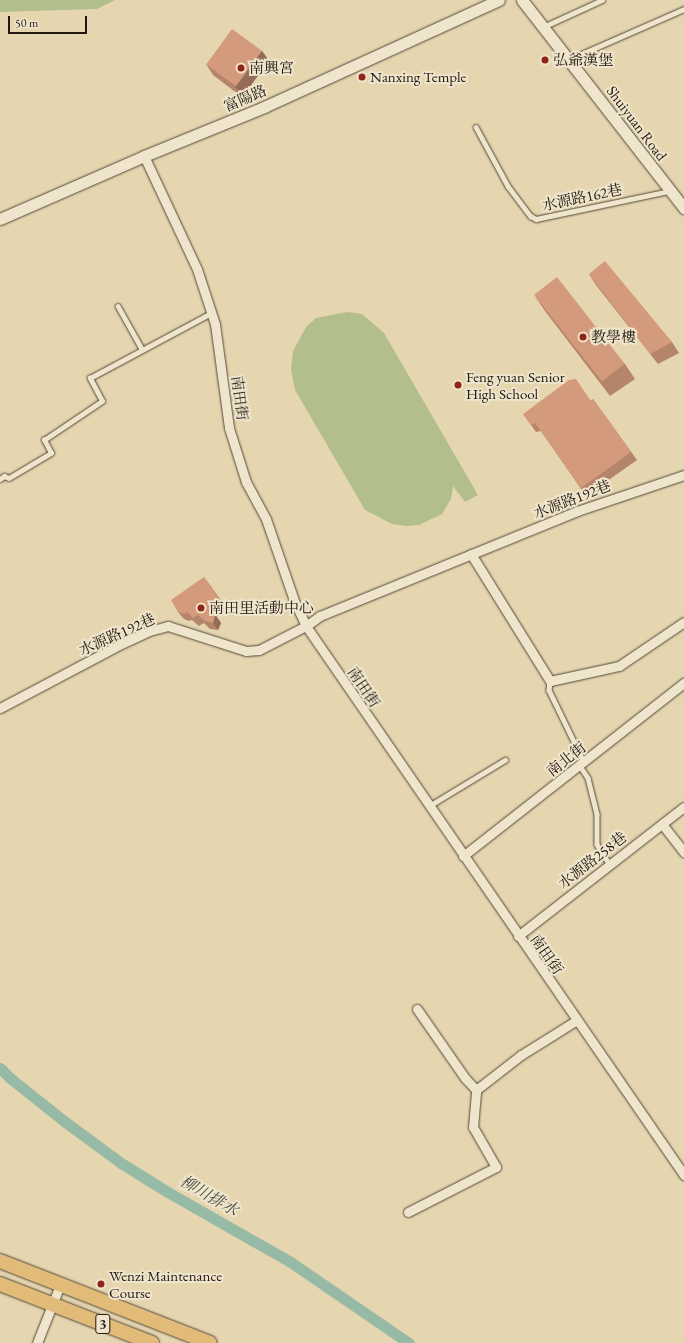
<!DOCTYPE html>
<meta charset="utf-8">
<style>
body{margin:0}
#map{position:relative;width:684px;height:1343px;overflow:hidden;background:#e6d6b0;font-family:"EB Garamond","Noto Serif TC",serif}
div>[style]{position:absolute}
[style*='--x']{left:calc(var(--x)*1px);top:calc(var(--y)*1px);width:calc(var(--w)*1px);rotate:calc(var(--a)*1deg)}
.green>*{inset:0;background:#b3be8d}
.canal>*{height:11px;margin:-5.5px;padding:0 5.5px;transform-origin:5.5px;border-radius:5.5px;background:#97baa7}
.roads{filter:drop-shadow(0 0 1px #524838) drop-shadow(0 0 1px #524838)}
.service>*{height:4.5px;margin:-2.25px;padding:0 2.25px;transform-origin:2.25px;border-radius:2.25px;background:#efe4cc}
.minor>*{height:9px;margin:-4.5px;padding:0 4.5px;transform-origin:4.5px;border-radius:4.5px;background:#efe4cc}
.tertiary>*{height:11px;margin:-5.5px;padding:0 5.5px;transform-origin:5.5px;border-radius:5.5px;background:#efe4cc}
.primary>*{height:14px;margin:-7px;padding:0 7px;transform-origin:7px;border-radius:7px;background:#e3bb78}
.wall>*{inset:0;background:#b5856b}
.shaded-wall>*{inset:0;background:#946c57}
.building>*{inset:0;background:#d39b7c;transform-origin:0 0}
.dots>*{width:11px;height:11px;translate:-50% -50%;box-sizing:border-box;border:2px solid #efe4cc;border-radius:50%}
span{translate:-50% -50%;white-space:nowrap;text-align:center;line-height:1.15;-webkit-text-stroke:4px #efe4cc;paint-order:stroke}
.shield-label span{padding:1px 3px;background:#efe4cc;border:1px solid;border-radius:3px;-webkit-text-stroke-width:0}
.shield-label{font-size:14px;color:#211810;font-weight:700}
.poi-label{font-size:15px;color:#211810}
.left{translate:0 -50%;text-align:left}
.street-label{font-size:15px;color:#211810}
.water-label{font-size:16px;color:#4a5145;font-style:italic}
.scale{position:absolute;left:8px;top:16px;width:79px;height:18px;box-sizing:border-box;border:2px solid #211810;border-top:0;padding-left:5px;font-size:12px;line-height:14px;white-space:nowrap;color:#211810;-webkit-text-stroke:3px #efe4cc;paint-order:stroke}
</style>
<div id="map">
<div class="green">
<div style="clip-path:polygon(0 0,115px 0,97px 9px,0 12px)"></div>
<div style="clip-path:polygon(347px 312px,362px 314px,384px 333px,478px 495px,465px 502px,453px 486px,451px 499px,442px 514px,419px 525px,406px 526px,392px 524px,365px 510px,295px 390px,291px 369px,293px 351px,306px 327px,316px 318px)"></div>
</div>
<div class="canal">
<div style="--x:0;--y:1068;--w:14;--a:45"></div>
<div style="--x:10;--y:1078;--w:69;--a:38.5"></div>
<div style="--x:64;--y:1121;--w:71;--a:36.4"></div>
<div style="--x:121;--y:1163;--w:53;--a:31.9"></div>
<div style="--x:166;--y:1191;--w:145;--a:29.7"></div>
<div style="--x:292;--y:1263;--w:142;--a:34.4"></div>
</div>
<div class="roads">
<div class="service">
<div style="--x:543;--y:27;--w:65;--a:-24.6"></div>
<div style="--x:570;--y:59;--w:124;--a:-23.7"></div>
<div style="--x:476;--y:127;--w:67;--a:61.5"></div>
<div style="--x:508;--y:186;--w:38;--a:53"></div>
<div style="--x:531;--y:216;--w:6;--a:31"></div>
<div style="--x:536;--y:219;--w:136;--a:-11.9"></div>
<div style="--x:118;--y:306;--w:49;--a:60.8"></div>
<div style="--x:0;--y:479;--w:5;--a:-37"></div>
<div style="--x:4;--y:476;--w:5;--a:22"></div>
<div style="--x:9;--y:478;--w:49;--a:-30.8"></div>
<div style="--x:51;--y:453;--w:15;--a:-118"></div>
<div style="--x:44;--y:440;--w:70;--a:-33.9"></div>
<div style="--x:102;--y:401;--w:26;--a:-118"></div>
<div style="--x:90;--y:378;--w:137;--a:-28.2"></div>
<div style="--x:550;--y:681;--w:9;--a:96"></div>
<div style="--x:549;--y:690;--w:80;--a:64.1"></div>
<div style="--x:580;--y:766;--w:14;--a:56"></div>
<div style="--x:588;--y:778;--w:37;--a:76"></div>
<div style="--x:597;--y:814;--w:30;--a:90"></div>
<div style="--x:597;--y:844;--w:11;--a:63"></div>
<div style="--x:602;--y:854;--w:13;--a:51"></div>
<div style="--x:429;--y:806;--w:89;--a:-31.2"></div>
</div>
<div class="minor">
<div style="--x:144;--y:156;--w:125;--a:64.9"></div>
<div style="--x:197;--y:269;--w:58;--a:71.9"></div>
<div style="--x:215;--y:324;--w:105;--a:82.3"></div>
<div style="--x:229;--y:428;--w:57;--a:72.5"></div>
<div style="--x:246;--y:482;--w:42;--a:61.6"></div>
<div style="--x:266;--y:519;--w:89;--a:71"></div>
<div style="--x:295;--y:603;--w:25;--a:64"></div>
<div style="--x:306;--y:626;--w:667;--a:55.45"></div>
<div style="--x:471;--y:554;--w:150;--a:58.1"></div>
<div style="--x:550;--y:681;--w:71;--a:-12.3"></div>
<div style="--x:619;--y:666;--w:78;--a:-34.1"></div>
<div style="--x:0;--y:708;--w:130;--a:-27.9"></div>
<div style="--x:115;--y:647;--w:38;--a:-25"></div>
<div style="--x:149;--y:631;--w:20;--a:-15"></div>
<div style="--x:168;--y:626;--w:82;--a:17.8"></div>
<div style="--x:246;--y:651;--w:13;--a:-4"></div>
<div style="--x:259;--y:650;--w:53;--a:-27.1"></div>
<div style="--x:306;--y:626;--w:17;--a:-36"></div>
<div style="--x:320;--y:616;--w:278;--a:-22.2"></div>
<div style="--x:577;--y:511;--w:113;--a:-18.6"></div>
<div style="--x:662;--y:824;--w:36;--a:52"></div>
<div style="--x:463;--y:856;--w:281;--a:-38.1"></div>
<div style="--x:518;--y:936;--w:210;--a:-37.9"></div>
<div style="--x:417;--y:1009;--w:84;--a:55.2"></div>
<div style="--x:465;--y:1078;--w:16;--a:47"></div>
<div style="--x:408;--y:1212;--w:99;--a:-27.1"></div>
<div style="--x:496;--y:1167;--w:46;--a:-119.9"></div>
<div style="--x:473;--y:1127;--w:37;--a:-85"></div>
<div style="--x:476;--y:1090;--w:57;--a:-37.9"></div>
<div style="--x:521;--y:1055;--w:66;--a:-32"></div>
<div style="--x:37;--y:1343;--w:62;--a:-68.4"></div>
</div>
<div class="tertiary">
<div style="--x:522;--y:0;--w:264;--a:52.1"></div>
<div style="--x:0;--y:219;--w:157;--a:-23.6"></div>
<div style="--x:144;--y:156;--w:130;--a:-22.2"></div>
<div style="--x:264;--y:107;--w:258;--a:-24.5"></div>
</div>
<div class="primary">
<div style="--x:0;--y:1261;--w:225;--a:21.3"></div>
<div style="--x:0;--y:1284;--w:163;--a:21.2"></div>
</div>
</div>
<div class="wall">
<div style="clip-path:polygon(262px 51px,269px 61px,242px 97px,213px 75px,206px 64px)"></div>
<div style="clip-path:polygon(589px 274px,672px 342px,679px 353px,658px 364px,596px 285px)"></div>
<div style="clip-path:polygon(535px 296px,625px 364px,635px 379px,610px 396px,545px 311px)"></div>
<div style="clip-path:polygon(593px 399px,637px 460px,586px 496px,541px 431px,536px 432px,523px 414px,591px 401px)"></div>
<div style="clip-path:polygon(204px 577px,226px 607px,216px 615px,221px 623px,218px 630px,210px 629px,204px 623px,199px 626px,192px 620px,189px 621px,184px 619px,178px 612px)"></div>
</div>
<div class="shaded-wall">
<div style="clip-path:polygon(262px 51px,269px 61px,242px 97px,235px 86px)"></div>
<div style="clip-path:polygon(215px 615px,221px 623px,218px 630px,213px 623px)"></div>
</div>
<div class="building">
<div style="left:232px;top:29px;width:37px;height:44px;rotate:36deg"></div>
<div style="clip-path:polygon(605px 261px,672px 342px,650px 354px,589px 274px)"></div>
<div style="left:557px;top:277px;width:110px;height:29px;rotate:52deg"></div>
<div style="clip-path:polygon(576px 379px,591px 401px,593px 399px,631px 452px,581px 488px,535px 423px,531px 425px,523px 414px,569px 380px)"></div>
<div style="clip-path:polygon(204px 577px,220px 600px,209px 608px,215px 615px,213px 623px,205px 621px,198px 615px,193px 618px,187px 612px,184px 614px,178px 612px,171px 600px)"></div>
</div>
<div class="dots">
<div style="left:545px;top:60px;background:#8f2418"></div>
<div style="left:241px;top:68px;background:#8f2418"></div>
<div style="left:362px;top:77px;background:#8f2418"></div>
<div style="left:583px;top:337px;background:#8f2418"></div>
<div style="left:458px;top:385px;background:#8f2418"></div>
<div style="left:201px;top:608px;background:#8f2418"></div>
<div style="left:101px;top:1284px;background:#8f2418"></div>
</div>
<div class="shield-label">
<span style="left:103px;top:1324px">3</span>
</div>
<div class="poi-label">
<span class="left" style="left:553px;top:60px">弘爺漢堡</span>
<span class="left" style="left:249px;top:68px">南興宮</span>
<span class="left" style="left:370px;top:77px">Nanxing Temple</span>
<span class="left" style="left:591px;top:337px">教學樓</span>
<span class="left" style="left:466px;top:385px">Feng yuan Senior<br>High School</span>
<span class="left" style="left:209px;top:608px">南田里活動中心</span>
<span class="left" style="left:109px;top:1284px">Wenzi Maintenance<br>Course</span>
</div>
<div class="street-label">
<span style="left:245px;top:98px;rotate:-23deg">富陽路</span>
<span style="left:637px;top:123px;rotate:53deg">Shuiyuan Road</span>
<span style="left:582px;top:197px;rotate:-12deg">水源路162巷</span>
<span style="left:240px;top:398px;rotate:82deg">南田街</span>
<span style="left:572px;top:499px;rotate:-21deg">水源路192巷</span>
<span style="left:117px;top:634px;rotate:-24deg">水源路192巷</span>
<span style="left:364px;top:687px;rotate:56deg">南田街</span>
<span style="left:566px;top:759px;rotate:-38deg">南北街</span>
<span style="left:592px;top:860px;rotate:-38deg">水源路258巷</span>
<span style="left:547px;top:954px;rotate:55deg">南田街</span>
</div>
<div class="water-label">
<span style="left:209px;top:1196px;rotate:30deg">柳川排水</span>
</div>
<div class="scale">50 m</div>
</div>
